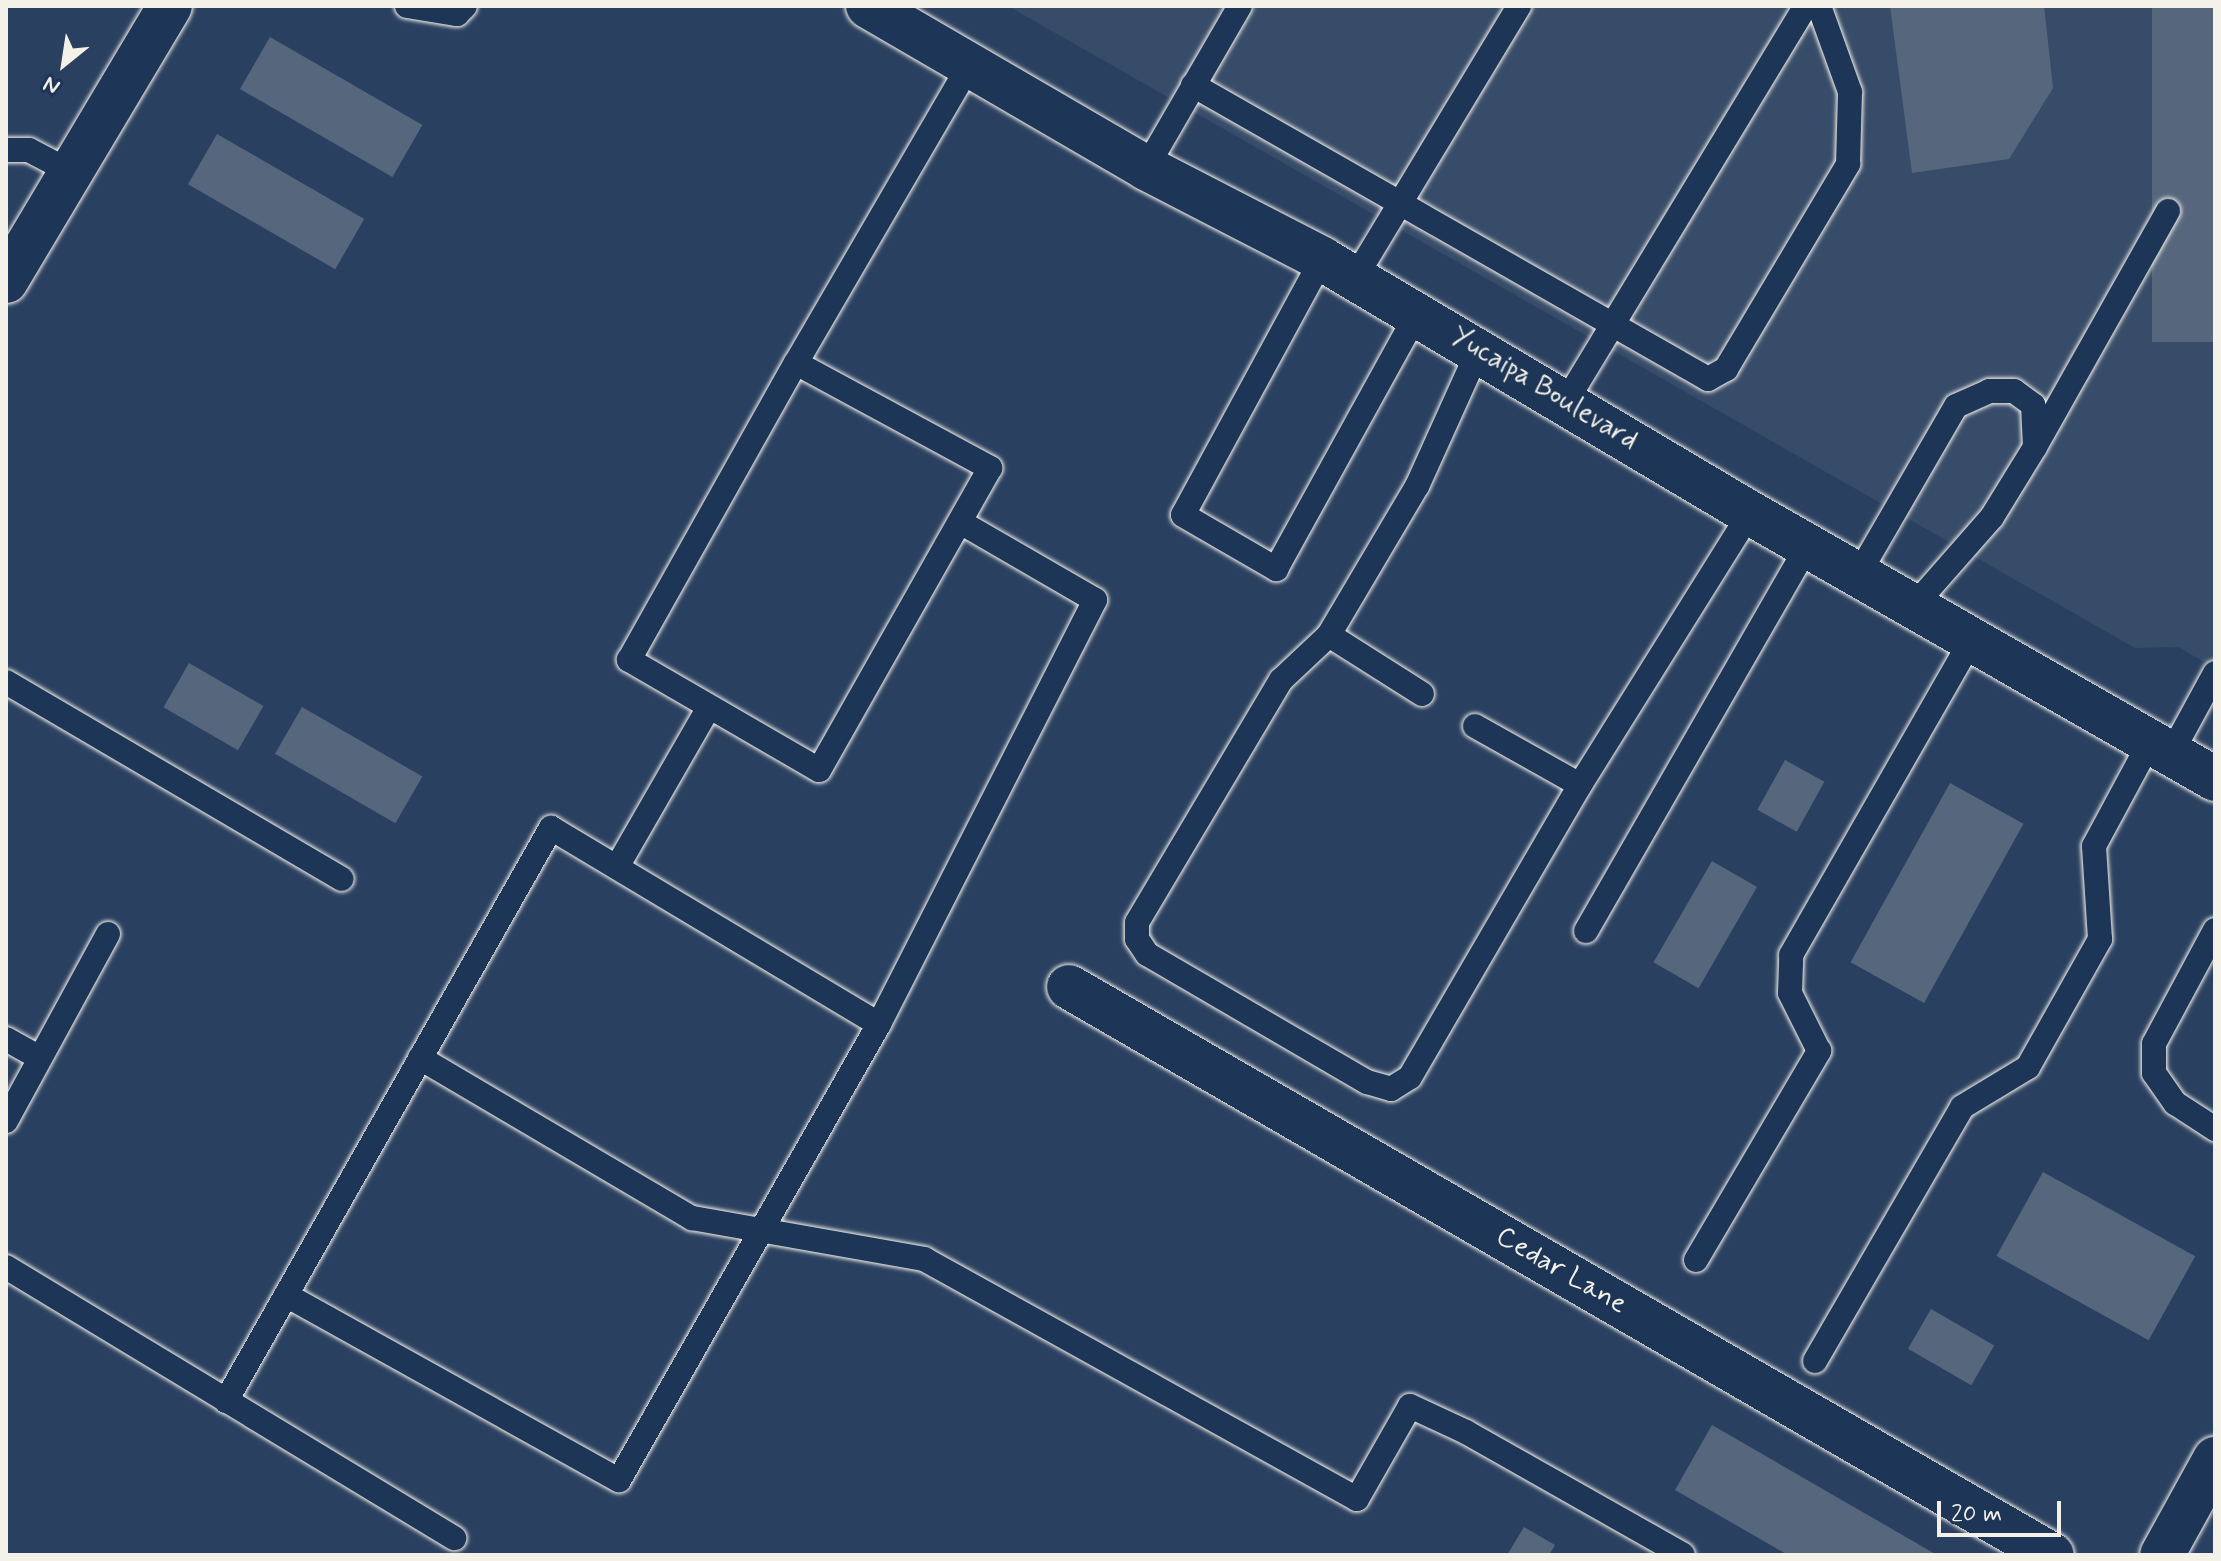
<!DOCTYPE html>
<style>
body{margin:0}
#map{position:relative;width:2221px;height:1561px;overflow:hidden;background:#2a4060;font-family:Mynerve,sans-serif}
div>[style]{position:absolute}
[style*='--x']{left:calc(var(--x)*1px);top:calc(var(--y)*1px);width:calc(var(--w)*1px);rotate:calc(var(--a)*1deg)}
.built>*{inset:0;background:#374c69}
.building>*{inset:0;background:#56677d;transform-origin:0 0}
.roads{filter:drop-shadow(0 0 2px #f4f1e8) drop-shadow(0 0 2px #f4f1e8)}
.lane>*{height:24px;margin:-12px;padding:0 12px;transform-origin:12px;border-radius:12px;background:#1d3557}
.street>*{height:44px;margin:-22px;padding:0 22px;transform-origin:22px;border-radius:22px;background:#1d3557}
.secondary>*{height:44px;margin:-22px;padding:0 22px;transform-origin:22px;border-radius:22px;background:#1d3557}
span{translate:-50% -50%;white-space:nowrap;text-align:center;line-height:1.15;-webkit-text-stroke:6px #1d3557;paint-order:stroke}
.street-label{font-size:28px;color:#f4f1e8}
.frame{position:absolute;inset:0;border:8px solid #f4f1e8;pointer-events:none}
.north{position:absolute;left:24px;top:24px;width:80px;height:80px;-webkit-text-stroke:6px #1d3557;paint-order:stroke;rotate:210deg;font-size:22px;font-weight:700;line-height:32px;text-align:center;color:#f4f1e8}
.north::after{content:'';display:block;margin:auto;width:28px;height:36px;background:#f4f1e8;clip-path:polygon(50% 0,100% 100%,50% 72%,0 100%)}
.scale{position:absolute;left:1937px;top:1501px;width:124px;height:36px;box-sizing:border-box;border:4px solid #f4f1e8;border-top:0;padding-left:10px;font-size:24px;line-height:28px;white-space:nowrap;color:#f4f1e8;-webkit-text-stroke:6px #1d3557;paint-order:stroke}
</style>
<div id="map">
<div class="built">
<div style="clip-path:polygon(1008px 6px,2215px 6px,2215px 668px,2178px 647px,2135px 648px)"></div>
</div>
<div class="building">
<div style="clip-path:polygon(1890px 6px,2044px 6px,2053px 88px,2009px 159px,1912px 173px)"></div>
<div style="left:2152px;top:6px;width:62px;height:336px"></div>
<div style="left:270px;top:37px;width:176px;height:60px;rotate:30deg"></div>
<div style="left:217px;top:134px;width:170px;height:58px;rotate:30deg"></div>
<div style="left:189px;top:663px;width:86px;height:51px;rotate:30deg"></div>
<div style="left:302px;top:707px;width:139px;height:54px;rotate:30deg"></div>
<div style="left:1785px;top:760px;width:45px;height:57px;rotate:29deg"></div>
<div style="left:1950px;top:783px;width:84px;height:205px;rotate:29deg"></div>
<div style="left:1712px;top:861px;width:52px;height:117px;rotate:30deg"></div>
<div style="left:2043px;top:1172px;width:174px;height:96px;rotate:29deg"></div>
<div style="left:1931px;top:1309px;width:73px;height:46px;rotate:30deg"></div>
<div style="clip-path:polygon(1712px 1425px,1937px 1555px,1788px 1555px,1675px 1490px)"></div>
<div style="clip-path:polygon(1524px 1527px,1555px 1545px,1549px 1555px,1507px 1555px)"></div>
</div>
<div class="roads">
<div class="lane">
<div style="--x:407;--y:6;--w:51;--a:9.1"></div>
<div style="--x:457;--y:14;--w:11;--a:-45"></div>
<div style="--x:1193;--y:85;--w:593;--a:29.72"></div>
<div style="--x:1708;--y:379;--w:21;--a:-29"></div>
<div style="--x:1726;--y:369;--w:239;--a:-59.2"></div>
<div style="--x:1848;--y:164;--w:72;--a:-88.4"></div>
<div style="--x:1850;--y:92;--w:91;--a:-109.8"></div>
<div style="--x:6;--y:150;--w:23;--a:0"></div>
<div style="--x:29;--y:150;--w:47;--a:27.6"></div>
<div style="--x:1146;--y:168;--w:187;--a:-59.9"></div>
<div style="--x:1322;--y:259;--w:291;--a:118.5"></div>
<div style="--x:1183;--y:515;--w:108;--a:30.1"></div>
<div style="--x:1276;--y:569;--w:291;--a:-61.1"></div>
<div style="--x:1355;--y:278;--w:318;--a:-58.9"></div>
<div style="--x:1479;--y:349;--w:150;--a:114.3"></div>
<div style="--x:1417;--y:486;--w:173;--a:120.6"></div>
<div style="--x:1329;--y:635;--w:66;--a:136.8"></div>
<div style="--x:1281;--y:680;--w:282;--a:120.7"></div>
<div style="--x:1137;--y:923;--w:16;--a:90"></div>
<div style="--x:1137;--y:939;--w:18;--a:56"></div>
<div style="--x:1147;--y:954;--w:255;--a:30.2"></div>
<div style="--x:1367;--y:1082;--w:25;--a:16"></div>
<div style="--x:1391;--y:1089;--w:22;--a:-32"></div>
<div style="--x:1410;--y:1077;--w:338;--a:-59.8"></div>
<div style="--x:1580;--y:785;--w:321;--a:-58"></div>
<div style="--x:796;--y:363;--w:221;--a:28.4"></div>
<div style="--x:990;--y:468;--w:347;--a:119.5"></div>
<div style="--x:819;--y:770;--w:220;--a:-149.9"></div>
<div style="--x:629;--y:660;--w:341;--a:-60.7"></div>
<div style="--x:796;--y:363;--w:346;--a:-59.8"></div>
<div style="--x:1567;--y:400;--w:461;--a:-58.8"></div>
<div style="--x:2035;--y:447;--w:271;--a:-60.6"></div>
<div style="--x:1858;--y:575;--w:195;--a:-59.9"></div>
<div style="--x:1956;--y:406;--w:36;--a:-24"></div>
<div style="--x:1989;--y:391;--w:25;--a:0"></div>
<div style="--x:2014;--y:391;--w:24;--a:36"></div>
<div style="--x:2033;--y:405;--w:42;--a:87.3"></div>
<div style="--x:2035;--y:447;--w:82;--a:121.6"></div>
<div style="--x:1992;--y:517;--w:120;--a:131.3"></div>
<div style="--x:1329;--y:635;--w:110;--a:32.4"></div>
<div style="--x:6;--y:682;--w:389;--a:30.4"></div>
<div style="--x:1475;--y:726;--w:120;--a:29.3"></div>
<div style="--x:2171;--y:754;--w:92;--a:-61.5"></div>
<div style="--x:617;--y:867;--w:182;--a:-60.1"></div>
<div style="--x:2215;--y:930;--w:129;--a:118.2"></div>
<div style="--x:2154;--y:1044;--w:29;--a:90"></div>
<div style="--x:2154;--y:1073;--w:37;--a:55"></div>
<div style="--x:2175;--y:1103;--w:48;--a:33"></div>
<div style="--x:1586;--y:931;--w:444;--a:-60.1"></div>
<div style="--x:6;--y:1039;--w:39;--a:29"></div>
<div style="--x:420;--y:1058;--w:316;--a:30.5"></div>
<div style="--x:692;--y:1218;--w:236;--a:10"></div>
<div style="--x:924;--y:1259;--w:495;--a:29"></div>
<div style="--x:1357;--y:1499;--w:107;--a:-60.3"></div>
<div style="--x:1410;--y:1406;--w:62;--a:24.9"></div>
<div style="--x:1466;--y:1432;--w:249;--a:29.5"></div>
<div style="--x:6;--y:1121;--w:213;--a:-61.4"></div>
<div style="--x:1696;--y:1260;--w:243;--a:-59.5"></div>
<div style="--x:1819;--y:1051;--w:65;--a:-116.6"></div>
<div style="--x:1790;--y:993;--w:38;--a:-88"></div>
<div style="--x:1791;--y:955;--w:362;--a:-60.2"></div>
<div style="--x:6;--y:1267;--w:524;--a:31.17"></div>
<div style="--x:286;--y:1295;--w:381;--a:29.1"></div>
<div style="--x:619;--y:1480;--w:525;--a:-60.31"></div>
<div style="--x:879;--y:1024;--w:476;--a:-63"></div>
<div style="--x:1095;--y:600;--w:154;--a:-149.9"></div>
<div style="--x:1815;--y:1361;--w:293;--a:-59.9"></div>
<div style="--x:1962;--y:1107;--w:77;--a:-31.2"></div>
<div style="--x:2028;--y:1067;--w:147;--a:-60.6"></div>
<div style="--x:2100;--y:939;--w:93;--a:-93.7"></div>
<div style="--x:2094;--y:846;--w:118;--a:-61.7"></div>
<div style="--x:226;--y:1401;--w:659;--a:-60.44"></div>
<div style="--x:551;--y:828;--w:382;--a:30.9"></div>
</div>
<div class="street">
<div style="--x:1069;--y:987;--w:1135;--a:30.02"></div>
<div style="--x:2162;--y:1555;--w:110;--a:-61.1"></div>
</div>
<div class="secondary">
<div style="--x:868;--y:6;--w:322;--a:30.2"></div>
<div style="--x:1146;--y:168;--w:198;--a:27.3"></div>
<div style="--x:1322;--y:259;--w:498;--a:30.7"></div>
<div style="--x:1750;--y:513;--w:536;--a:29.77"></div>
<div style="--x:6;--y:281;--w:320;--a:-59.2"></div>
</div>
</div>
<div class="street-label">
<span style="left:1544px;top:389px;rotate:31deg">Yucaipa Boulevard</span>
<span style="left:1561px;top:1271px;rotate:30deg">Cedar Lane</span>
</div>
<div class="frame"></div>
<div class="north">N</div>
<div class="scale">20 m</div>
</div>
